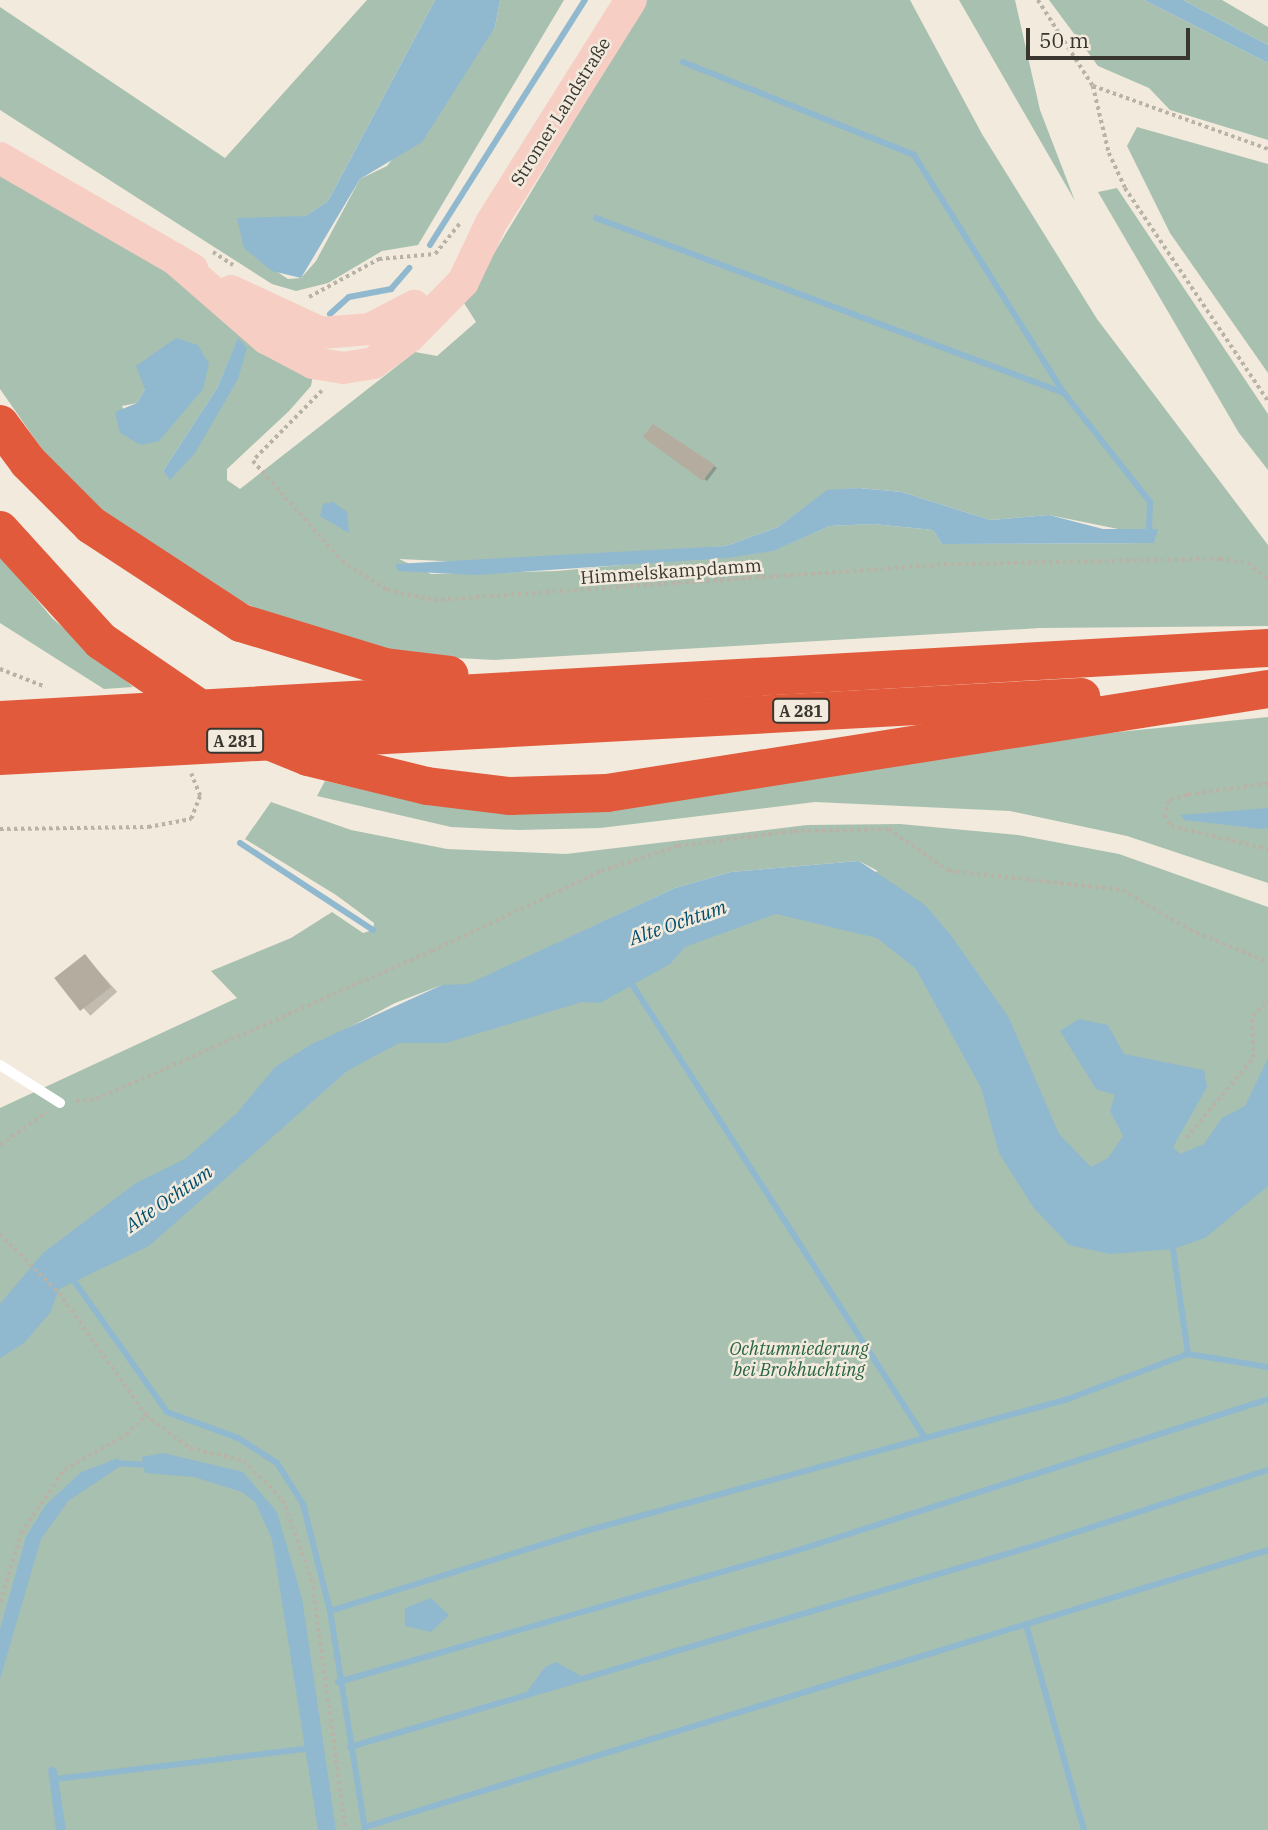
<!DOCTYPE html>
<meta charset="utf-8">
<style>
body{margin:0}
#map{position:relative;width:1268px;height:1830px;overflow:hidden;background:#f2eadc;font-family:"IBM Plex Serif",serif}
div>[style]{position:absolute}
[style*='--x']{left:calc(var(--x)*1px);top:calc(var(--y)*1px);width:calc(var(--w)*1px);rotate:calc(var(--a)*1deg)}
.green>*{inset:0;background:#a8c0b0}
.water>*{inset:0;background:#90b8cf}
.shadow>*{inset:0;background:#0003;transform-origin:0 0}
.stream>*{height:6px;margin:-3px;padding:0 3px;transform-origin:3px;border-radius:3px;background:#90b8cf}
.building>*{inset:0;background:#b3ac9f;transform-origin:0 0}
.path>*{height:3.5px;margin-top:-1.75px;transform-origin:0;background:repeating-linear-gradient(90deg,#b9b2a7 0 3.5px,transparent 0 7px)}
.lane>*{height:10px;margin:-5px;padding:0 5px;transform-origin:5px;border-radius:5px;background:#fff}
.secondary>*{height:32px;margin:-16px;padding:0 16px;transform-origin:16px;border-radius:16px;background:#f6cec4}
.highway>*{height:38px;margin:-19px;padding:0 19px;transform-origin:19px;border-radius:19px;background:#e25a3c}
span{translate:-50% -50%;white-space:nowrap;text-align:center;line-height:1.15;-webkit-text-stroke:5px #f2eadc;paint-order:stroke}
.shield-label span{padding:2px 5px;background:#f2eadc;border:2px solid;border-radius:5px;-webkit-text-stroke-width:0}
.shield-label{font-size:16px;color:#393630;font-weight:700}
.street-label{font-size:18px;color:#393630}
.park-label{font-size:18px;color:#276443;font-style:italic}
.water-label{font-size:19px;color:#004d6c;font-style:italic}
.scale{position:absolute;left:1026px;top:28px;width:164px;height:32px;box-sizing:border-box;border:4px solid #393630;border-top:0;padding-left:9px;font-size:21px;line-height:24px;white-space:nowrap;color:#393630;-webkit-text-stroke:5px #f2eadc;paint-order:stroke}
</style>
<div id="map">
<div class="green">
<div style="clip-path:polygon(367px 0,435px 0,328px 201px,305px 216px,262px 222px,262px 262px,288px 279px,301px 278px,316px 261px,360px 179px,387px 166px,495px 27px,500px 0,564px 0,418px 245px,382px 251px,328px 283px,296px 291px,272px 284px,0 110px,0 7px,225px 158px)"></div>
<div style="clip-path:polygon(evenodd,647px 0,910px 0,982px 134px,1097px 319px,1268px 545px,1268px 626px,1040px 628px,494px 660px,401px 655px,336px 642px,209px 588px,93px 503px,46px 455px,0 389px,0 172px,160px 265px,313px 374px,311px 386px,289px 411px,227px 469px,227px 480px,240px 489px,415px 352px,437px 356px,476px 322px,464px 303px,647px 0,238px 339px,246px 348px,170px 479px,163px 471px,217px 388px,238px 339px,647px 0,145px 389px,141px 445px,122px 406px,137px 403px,145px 389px,647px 0,859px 488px,902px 492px,990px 520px,1049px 515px,1138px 533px,1153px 543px,942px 544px,933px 530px,873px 524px,830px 526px,772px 551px,557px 571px,431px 574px,399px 559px,485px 563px,726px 546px,778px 527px,827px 491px,859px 488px)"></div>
<div style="clip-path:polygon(959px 0,1015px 0,1040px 110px,1075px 201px)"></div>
<div style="clip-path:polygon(1049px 0,1144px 0,1268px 63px,1268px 140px,1170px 110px,1149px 88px,1098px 66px)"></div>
<div style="clip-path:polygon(1183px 0,1222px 0,1268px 27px,1268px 45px)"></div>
<div style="clip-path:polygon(1137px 127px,1268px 164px,1268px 373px,1170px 233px,1127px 146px)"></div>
<div style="clip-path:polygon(1117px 188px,1268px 414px,1268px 470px,1239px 433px,1098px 192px)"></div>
<div style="clip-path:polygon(0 555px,52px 618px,133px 687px,104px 689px,0 623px)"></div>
<div style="clip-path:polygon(1268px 717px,1268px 883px,1127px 836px,1010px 811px,815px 802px,600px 828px,518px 830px,451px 827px,317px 796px,325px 781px,419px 802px)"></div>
<div style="clip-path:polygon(evenodd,271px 802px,351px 830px,447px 849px,566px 854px,807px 825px,900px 824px,1018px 835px,1119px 854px,1268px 907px,1268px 1830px,0 1830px,0 1108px,237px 998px,211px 971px,291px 938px,332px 912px,363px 933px,373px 930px,374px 923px,336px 895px,245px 839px,271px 802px,859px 861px,878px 871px,275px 1067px,395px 1003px,442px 985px,468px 985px,675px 888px,731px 872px,859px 861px)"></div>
</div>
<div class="water">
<div style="clip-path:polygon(435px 0,500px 0,495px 27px,422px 142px,360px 179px,301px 278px,272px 271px,244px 248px,237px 218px,305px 216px,328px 201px)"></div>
<div style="clip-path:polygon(1144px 0,1183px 0,1268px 45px,1268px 63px)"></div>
<div style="clip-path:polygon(176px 338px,198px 345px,209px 364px,203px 389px,159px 441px,141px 445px,120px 433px,115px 412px,137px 403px,145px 389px,136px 366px)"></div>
<div style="clip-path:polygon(238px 338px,247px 348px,238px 379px,195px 453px,170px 480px,163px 471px,217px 388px)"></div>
<div style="clip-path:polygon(859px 488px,902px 492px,990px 520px,1049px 515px,1103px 529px,1158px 529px,1154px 543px,942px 544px,933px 530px,873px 524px,830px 526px,773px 551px,727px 558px,476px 575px,398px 571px,395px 564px,726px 546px,778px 527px,827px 490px)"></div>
<div style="clip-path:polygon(333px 502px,347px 512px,349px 533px,320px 516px,323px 504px)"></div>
<div style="clip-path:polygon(1268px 808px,1268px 828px,1262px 829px,1184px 820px,1181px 815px)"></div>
<div style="clip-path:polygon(859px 861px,925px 905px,950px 934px,1009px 1018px,1059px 1134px,1091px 1167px,1108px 1158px,1123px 1136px,1110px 1111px,1115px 1095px,1096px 1089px,1060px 1031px,1079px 1019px,1108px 1025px,1124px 1054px,1204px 1070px,1207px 1087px,1173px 1147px,1180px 1154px,1204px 1144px,1222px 1118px,1245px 1106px,1268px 1058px,1268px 1186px,1205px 1238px,1173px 1249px,1110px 1254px,1069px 1245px,1033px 1207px,999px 1153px,981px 1088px,916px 969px,877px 938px,776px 914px,685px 947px,670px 964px,600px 1003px,582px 1002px,446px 1043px,399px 1043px,347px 1071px,149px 1246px,59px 1289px,50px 1313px,24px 1343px,0 1358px,0 1304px,43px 1253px,136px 1183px,185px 1159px,237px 1113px,275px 1067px,312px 1044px,442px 985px,468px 984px,675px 888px,731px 872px)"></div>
<div style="clip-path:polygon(163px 1453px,243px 1472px,277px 1512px,302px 1598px,336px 1830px,318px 1830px,272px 1539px,255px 1502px,242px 1492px,194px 1477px,145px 1473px,142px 1457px)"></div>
<div style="clip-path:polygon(119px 1458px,119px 1467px,68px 1501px,41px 1539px,0 1679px,0 1629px,26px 1537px,45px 1506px,81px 1472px)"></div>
<div style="clip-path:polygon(431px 1598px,449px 1615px,431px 1632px,405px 1626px,405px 1608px)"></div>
<div style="clip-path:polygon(556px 1662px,581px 1676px,526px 1693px,545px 1667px)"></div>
<div style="clip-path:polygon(53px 1766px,57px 1770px,66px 1830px,56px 1830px,48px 1769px)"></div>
</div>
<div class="shadow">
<div style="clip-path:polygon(654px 426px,717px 468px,707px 481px,646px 437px)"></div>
<div style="left:85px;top:956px;width:48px;height:36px;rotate:48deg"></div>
</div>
<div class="stream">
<div style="--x:683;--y:62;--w:249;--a:21.9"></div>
<div style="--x:914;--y:155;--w:281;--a:57.8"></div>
<div style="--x:596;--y:218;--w:500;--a:20.5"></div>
<div style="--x:1064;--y:393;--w:139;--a:51.7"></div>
<div style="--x:1150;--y:502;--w:31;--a:92"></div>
<div style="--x:430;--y:245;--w:290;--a:-57.7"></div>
<div style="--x:330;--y:314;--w:25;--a:-42"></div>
<div style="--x:349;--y:297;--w:43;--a:-10.8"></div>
<div style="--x:391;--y:289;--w:28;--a:-49"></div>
<div style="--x:240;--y:843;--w:159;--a:33.2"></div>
<div style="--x:626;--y:975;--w:551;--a:57.15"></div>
<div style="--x:1172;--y:1242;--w:113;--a:81.9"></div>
<div style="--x:70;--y:1275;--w:168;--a:54.7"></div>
<div style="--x:167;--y:1412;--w:76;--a:20.1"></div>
<div style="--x:238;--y:1438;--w:46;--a:32.7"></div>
<div style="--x:277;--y:1463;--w:49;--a:57.6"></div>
<div style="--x:303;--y:1504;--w:110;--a:75.8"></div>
<div style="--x:330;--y:1611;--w:222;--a:80.9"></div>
<div style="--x:112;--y:1463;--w:34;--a:3"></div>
<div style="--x:330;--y:1611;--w:264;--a:-17.4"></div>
<div style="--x:582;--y:1532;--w:504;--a:-15.3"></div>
<div style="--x:1068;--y:1399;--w:128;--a:-20.6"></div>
<div style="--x:1188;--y:1354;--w:81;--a:9.2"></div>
<div style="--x:1026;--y:1624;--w:214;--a:74.3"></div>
<div style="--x:338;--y:1682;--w:486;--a:-16"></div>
<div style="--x:805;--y:1548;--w:486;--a:-17.8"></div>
<div style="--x:350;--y:1747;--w:716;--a:-16.39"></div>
<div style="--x:1037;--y:1545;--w:243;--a:-18"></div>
<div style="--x:56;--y:1779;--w:258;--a:-6.9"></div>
<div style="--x:365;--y:1827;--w:945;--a:-17.05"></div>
</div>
<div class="building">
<div style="clip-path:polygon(653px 424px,715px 465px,703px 481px,643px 437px)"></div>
<div style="left:85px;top:954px;width:42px;height:39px;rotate:52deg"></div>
</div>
<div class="path">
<div style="--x:1038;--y:0;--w:102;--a:57.4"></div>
<div style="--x:1093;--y:86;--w:69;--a:76.6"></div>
<div style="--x:1109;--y:153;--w:38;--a:65"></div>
<div style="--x:1125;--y:188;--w:257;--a:56.1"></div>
<div style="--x:1093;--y:86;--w:186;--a:19.8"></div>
<div style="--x:213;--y:252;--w:24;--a:33"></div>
<div style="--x:309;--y:297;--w:80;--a:-28.5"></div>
<div style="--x:379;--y:259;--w:56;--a:-5.1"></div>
<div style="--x:435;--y:254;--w:40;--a:-51"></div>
<div style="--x:322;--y:391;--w:98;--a:134.6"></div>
<div style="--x:253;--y:461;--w:134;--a:48.3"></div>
<div style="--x:342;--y:561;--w:54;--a:32.8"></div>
<div style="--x:387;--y:590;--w:48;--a:12"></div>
<div style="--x:434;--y:600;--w:518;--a:-3.98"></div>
<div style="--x:951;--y:564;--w:269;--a:-1.1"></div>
<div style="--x:1220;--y:559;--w:28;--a:8"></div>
<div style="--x:1248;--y:563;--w:26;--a:39"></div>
<div style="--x:0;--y:669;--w:49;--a:21.4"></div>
<div style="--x:1268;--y:784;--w:82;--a:172.3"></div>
<div style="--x:1187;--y:795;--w:19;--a:162"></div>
<div style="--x:1169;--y:801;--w:15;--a:106"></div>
<div style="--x:1165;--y:815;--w:13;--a:61"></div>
<div style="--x:1171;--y:826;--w:100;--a:13.3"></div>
<div style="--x:0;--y:829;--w:148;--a:-0.8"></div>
<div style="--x:148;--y:827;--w:44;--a:-10.5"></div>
<div style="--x:191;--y:819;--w:25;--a:-69"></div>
<div style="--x:200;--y:796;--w:24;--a:-112"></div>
<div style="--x:76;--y:1101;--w:20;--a:-6"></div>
<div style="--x:96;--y:1099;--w:367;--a:-23.8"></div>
<div style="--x:432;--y:951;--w:187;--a:-25.3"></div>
<div style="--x:601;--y:871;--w:81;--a:-18"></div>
<div style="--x:678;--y:846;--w:117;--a:-7.4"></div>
<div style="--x:794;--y:831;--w:95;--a:-1.2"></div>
<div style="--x:889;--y:829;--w:73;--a:35"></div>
<div style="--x:949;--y:871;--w:175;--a:6.2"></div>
<div style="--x:1123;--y:890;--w:78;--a:30.8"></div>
<div style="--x:1190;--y:930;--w:84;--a:22.3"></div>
<div style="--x:1186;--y:1138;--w:104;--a:-50.1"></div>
<div style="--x:1253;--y:1058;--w:42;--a:-91.4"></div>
<div style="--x:1252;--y:1016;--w:22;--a:-43"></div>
<div style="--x:0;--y:1145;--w:57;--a:-35.1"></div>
<div style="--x:0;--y:1234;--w:83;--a:45"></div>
<div style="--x:59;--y:1293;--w:150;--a:54.5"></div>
<div style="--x:146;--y:1415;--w:55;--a:36.9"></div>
<div style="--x:190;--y:1448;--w:56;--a:13.5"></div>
<div style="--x:244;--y:1461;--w:55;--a:45"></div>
<div style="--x:283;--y:1500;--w:85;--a:70.1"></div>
<div style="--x:312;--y:1580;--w:252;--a:82.3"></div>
<div style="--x:0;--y:1602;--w:72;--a:-73.1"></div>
<div style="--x:21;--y:1533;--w:76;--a:-55.7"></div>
<div style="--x:64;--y:1470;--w:71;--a:-29.4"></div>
<div style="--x:126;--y:1435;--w:28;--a:-45"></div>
</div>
<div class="lane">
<div style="--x:0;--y:1065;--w:71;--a:32.3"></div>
</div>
<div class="secondary">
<div style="--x:0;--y:158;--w:222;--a:30"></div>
<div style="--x:175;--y:259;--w:121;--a:41"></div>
<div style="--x:266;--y:338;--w:53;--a:28"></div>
<div style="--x:313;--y:363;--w:30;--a:9"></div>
<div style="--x:343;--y:368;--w:30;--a:-9"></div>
<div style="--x:373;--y:363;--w:44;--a:-35.8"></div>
<div style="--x:409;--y:337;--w:77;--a:-45.5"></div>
<div style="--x:463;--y:282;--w:65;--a:-64.6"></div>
<div style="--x:491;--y:223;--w:263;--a:-57.9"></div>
<div style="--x:231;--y:291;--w:99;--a:25"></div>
<div style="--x:321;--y:333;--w:49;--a:-4.7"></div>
<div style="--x:370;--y:329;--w:50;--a:-27.6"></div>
</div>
<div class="highway">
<div style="--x:0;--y:424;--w:47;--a:53.6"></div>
<div style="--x:28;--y:462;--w:89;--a:45"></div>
<div style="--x:91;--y:525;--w:179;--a:33.2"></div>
<div style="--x:241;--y:623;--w:151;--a:17"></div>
<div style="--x:385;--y:667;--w:65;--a:7"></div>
<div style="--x:0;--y:530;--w:150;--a:47.7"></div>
<div style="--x:101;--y:641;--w:140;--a:34.3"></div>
<div style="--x:217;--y:720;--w:98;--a:22.1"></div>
<div style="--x:308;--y:757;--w:122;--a:13.7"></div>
<div style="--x:427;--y:786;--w:84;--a:6.9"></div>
<div style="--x:510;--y:796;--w:97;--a:-1.8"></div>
<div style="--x:607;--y:793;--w:669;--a:-8.94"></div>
<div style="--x:0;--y:720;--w:1270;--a:-3.25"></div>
<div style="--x:0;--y:756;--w:1083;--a:-3.12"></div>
</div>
<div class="shield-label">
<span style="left:801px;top:711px">A 281</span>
<span style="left:235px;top:741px">A 281</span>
</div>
<div class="street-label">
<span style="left:561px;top:112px;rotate:-58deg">Stromer Landstraße</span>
<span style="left:671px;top:572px;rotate:-4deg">Himmelskampdamm</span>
</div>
<div class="park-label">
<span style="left:799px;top:1360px">Ochtumniederung<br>bei Brokhuchting</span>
</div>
<div class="water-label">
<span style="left:678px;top:923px;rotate:-19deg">Alte Ochtum</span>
<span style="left:169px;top:1199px;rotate:-35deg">Alte Ochtum</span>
</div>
<div class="scale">50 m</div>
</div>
